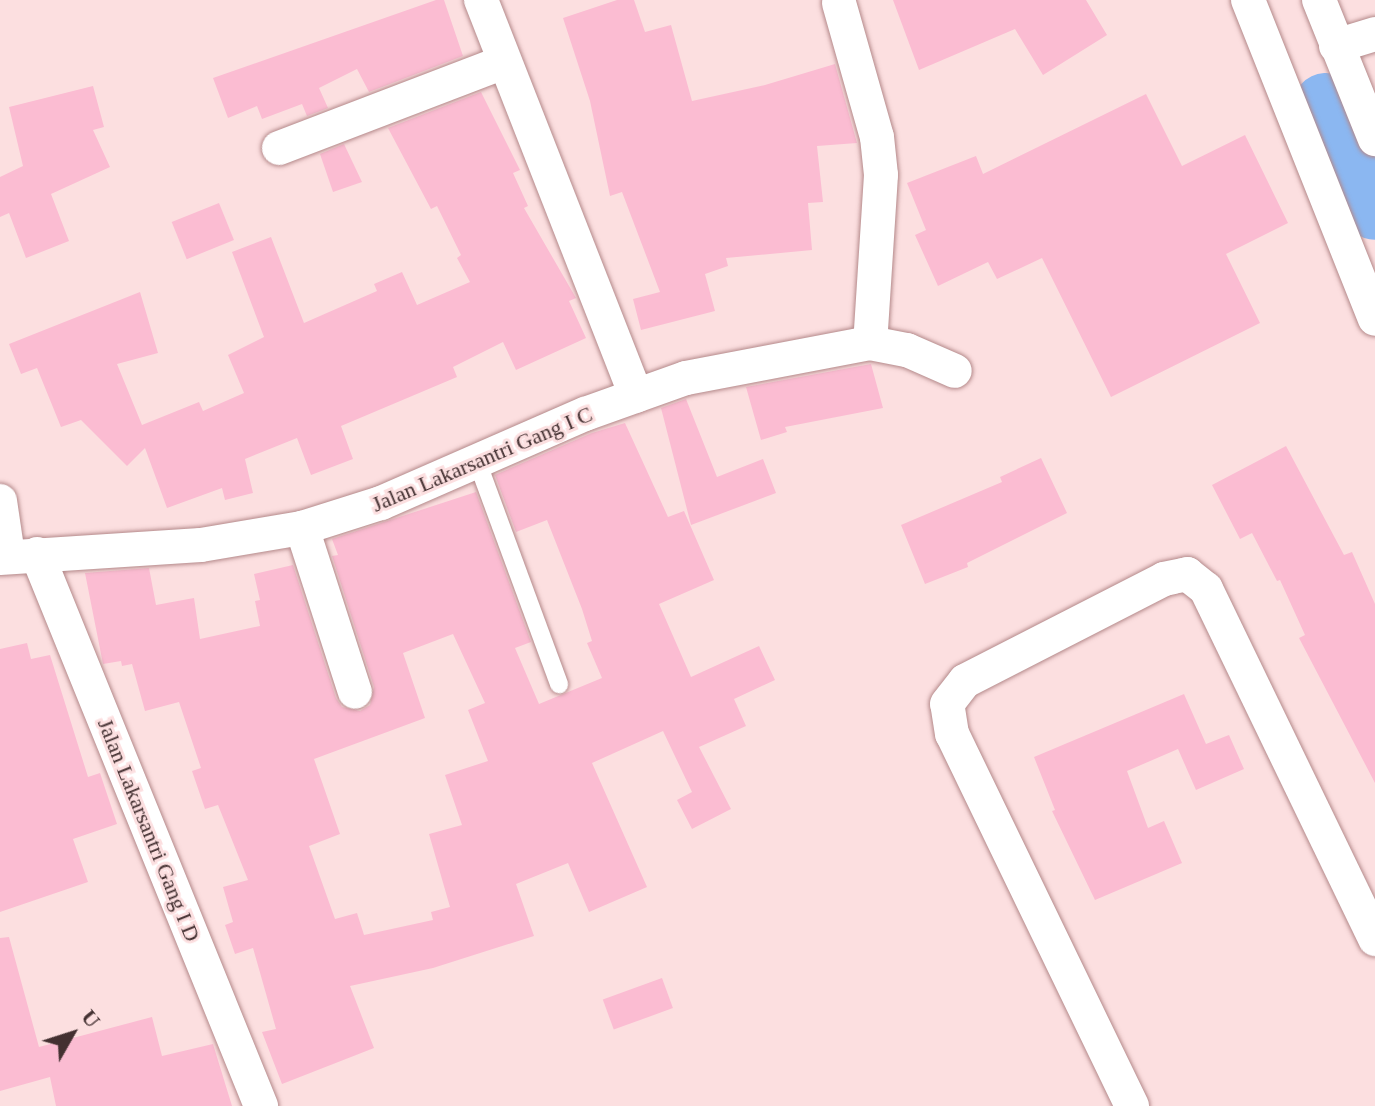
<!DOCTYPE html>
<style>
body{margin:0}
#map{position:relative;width:1375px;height:1106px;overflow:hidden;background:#fcdfe0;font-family:"Times New Roman",serif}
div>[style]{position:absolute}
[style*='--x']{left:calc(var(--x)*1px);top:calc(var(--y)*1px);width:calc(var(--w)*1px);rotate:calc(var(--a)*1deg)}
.river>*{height:66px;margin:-33px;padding:0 33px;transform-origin:33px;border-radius:33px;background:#8bb7f1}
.building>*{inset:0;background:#fbbcd2;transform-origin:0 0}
.roads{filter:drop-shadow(0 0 2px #b4898a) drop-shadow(0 0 2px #b4898a)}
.lane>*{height:18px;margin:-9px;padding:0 9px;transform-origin:9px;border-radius:9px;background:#fff}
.street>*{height:34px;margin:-17px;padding:0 17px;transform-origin:17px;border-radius:17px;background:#fff}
span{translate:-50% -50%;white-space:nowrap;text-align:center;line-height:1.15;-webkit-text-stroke:6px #fcdfe0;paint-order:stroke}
.street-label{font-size:22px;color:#433031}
.north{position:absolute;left:32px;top:994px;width:80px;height:80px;-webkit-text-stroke:6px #fcdfe0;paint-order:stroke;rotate:51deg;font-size:22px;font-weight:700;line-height:32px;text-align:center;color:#433031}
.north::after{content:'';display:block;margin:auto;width:28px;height:36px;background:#433031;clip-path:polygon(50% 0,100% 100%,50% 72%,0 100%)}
</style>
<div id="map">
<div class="river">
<div style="--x:1326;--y:106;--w:112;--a:64.1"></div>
</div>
<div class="building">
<div style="clip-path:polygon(436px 0,444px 0,463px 56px,369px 92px,357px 69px,319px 88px,328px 108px,307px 116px,302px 104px,262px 119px,257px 106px,228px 118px,213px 78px)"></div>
<div style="clip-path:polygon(617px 0,634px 0,645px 32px,671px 25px,692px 101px,765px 85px,835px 64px,857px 143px,817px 146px,823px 202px,808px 203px,812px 250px,726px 258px,728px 266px,705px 274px,715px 311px,641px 330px,633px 299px,660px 292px,622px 192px,610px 196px,590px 101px,563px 18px)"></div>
<div style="clip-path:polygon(893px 0,1086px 0,1107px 35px,1043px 75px,1015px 29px,919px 70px)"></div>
<div style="clip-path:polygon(93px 86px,104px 127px,93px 130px,110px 167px,51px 194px,69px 241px,26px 258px,9px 213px,0 217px,0 177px,23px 166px,9px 107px)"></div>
<div style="clip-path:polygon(481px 92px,520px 170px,513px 173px,528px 206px,524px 208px,576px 298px,569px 301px,586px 338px,516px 370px,503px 342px,453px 367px,457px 377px,341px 426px,353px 459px,311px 475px,297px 438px,245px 459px,253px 493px,225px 500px,222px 488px,167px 508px,145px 448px,127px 466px,81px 420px,61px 427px,37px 368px,21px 374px,9px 344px,140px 292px,158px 353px,117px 364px,142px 425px,199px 402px,203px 411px,244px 393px,228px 355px,264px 337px,232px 252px,271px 237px,304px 323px,377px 291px,374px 284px,402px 272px,417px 305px,470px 282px,457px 258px,461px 255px,437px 206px,431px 209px,388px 128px)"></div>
<div style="clip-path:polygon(1146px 94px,1182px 166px,1245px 135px,1288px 223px,1226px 254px,1260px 323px,1111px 397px,1042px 258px,997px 279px,988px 262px,938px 286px,915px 235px,926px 230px,907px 183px,976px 156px,983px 174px)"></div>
<div style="clip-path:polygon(344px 144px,362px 182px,333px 192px,320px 154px)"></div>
<div style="left:219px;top:203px;width:40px;height:51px;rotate:68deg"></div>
<div style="clip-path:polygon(871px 364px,883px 408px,785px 427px,787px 432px,761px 440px,746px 387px)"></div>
<div style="clip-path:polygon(686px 399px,717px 477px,763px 459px,776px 493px,691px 525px,661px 408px)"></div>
<div style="clip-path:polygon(evenodd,625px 423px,668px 517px,684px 511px,714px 580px,659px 604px,691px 677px,759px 646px,775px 680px,734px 699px,746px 726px,699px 747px,731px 809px,692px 829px,677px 800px,692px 792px,663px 731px,592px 763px,647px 887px,589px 912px,568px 863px,516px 884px,534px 936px,433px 968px,350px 986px,374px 1048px,282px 1084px,262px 1032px,276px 1029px,253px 948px,235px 954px,225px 925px,233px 922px,223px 887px,248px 880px,218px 805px,205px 809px,192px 771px,201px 768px,179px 702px,145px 711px,132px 664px,122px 666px,121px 661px,103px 664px,85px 573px,149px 568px,156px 605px,194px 598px,200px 639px,260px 626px,255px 601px,260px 600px,254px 574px,293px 565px,336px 698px,342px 707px,360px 711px,370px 705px,374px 687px,332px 556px,338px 555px,332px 539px,476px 492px,531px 642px,515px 648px,539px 704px,602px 678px,587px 643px,592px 641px,582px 609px,547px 520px,516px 532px,495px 475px,592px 433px,625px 423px,453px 634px,485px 703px,468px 710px,488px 761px,445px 775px,462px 825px,429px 834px,450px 907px,431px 912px,433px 920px,364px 935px,357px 913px,335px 919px,309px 846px,340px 834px,314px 759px,425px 718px,403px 653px,453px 634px)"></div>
<div style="clip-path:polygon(1286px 446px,1344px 555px,1352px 552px,1375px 604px,1375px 783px,1299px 638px,1305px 635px,1280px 580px,1277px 581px,1252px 533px,1240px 539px,1212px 485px)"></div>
<div style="clip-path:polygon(1041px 458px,1067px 513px,967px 563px,968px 567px,925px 584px,901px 525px,1002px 482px,1000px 477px)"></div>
<div style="clip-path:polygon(27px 643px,31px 659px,50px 655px,88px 777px,100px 773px,117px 824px,73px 839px,88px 882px,0 912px,0 649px)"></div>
<div style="clip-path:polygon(1184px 694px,1206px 744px,1229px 735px,1244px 769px,1196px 790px,1178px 749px,1127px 771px,1148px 828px,1164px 821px,1182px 863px,1095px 900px,1052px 811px,1055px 810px,1034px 757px)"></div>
<div style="clip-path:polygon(9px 937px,39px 1047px,152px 1017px,162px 1056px,213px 1044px,232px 1106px,56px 1106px,50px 1077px,0 1091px,0 938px)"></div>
<div style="left:662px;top:978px;width:32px;height:63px;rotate:70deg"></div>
</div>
<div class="roads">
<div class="lane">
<div style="--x:477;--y:461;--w:238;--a:69.8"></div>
</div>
<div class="street">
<div style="--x:481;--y:0;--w:425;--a:68.6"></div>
<div style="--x:1248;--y:0;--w:343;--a:68.3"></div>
<div style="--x:1319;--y:0;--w:150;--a:68.1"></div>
<div style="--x:839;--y:3;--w:139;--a:74.2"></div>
<div style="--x:877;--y:137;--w:38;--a:84"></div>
<div style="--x:881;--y:175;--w:168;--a:93.7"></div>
<div style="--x:1336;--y:46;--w:41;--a:-17.1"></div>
<div style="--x:279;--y:148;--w:241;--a:-20.9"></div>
<div style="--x:0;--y:501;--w:55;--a:81.6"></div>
<div style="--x:302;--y:528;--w:172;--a:72.1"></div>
<div style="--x:37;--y:554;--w:596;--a:67.91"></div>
<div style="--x:0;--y:558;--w:201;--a:-3.7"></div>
<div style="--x:201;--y:545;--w:102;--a:-9.6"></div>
<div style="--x:302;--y:528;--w:83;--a:-17.6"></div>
<div style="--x:381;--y:503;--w:223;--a:-23.6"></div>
<div style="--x:585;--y:414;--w:107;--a:-19.6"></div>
<div style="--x:686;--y:378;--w:187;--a:-10.8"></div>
<div style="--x:870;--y:343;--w:38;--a:11"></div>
<div style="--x:907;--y:350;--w:52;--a:23.6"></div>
<div style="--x:1132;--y:1106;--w:413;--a:-115.8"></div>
<div style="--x:952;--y:734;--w:30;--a:-99"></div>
<div style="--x:947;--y:704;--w:29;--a:-52"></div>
<div style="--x:965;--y:681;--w:224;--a:-27.1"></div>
<div style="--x:1164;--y:579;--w:24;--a:-12"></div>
<div style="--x:1187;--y:574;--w:24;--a:38"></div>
<div style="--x:1206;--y:589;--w:389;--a:64.2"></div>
</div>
</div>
<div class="street-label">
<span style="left:482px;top:459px;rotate:-23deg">Jalan Lakarsantri Gang I C</span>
<span style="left:149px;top:830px;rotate:68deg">Jalan Lakarsantri Gang I D</span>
</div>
<div class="north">U</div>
</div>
